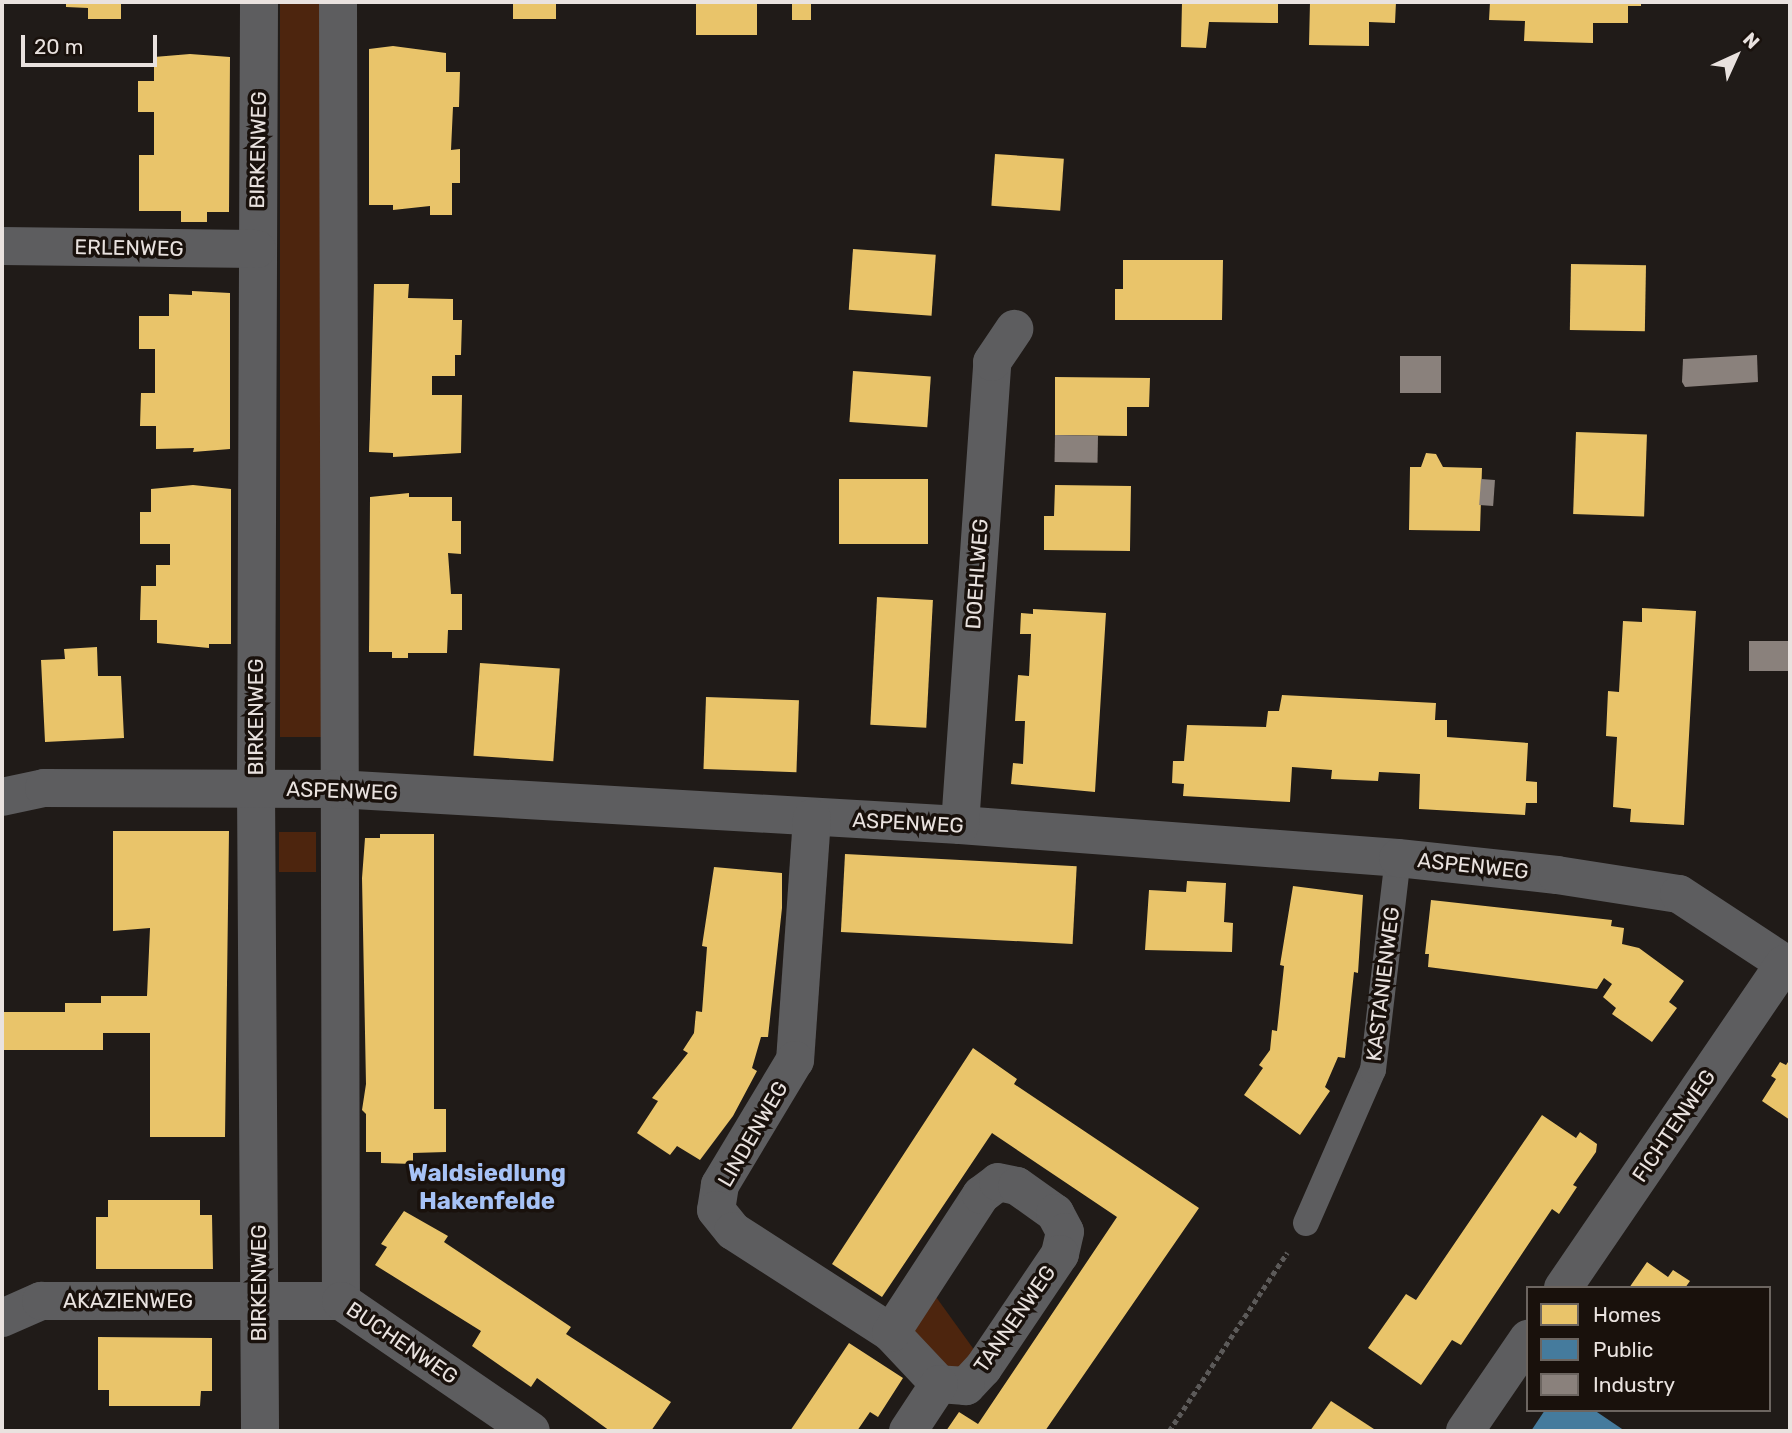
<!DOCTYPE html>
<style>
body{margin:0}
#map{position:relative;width:1792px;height:1433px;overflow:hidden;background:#201b18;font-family:Rubik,sans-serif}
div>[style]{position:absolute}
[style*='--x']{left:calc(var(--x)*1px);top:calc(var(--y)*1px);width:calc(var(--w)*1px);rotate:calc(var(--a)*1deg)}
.green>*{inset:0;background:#4d250e;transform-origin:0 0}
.homes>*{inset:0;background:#e9c46a;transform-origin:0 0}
.public>*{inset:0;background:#457b9d}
.industry>*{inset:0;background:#8a817c;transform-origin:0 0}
.path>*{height:4.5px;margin-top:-2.25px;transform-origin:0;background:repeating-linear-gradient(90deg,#5c5a59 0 5px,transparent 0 8.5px)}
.service>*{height:26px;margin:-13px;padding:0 13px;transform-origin:13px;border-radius:13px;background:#5d5d5f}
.minor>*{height:38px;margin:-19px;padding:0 19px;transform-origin:19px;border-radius:19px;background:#5d5d5f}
span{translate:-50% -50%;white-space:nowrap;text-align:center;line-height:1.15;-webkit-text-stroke:7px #19110c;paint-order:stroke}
.street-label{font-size:21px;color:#e9e2df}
.quarter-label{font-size:24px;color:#a6c2f6;font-weight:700}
.frame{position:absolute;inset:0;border:4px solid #e9e2df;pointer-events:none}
.legend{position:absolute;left:1526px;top:1286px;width:245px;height:126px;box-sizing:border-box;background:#19110c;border:2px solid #6c6560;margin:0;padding:9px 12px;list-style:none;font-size:21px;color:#e9e2df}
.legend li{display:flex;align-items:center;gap:14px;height:35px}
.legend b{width:35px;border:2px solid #6c6560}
.north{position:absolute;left:1701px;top:21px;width:70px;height:70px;-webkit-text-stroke:5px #19110c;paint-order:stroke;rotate:45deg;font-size:19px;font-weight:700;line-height:28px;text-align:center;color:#e9e2df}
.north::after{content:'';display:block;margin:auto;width:24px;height:32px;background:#e9e2df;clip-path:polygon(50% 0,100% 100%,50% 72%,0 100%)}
.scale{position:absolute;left:21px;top:35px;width:136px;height:32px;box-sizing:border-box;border:4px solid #e9e2df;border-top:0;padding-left:9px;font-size:21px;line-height:24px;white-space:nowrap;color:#e9e2df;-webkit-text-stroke:5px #19110c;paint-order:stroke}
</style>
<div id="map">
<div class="green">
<div style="left:280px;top:2px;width:43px;height:735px"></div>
<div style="left:279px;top:832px;width:37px;height:40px"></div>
<div style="clip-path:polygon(931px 1290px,980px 1358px,963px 1381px,907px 1330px)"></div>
</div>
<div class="homes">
<div style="clip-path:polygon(66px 2px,121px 2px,121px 19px,88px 19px,88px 8px,66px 7px)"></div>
<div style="left:513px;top:2px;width:43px;height:17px"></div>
<div style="left:696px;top:2px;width:61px;height:33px"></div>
<div style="left:792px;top:2px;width:19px;height:18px"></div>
<div style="clip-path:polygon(1182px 2px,1278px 2px,1278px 23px,1209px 22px,1206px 48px,1181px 47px)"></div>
<div style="clip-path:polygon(1310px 2px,1396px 2px,1395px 23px,1369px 22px,1369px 46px,1309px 45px)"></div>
<div style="clip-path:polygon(1490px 2px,1641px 2px,1641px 6px,1628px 6px,1628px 23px,1593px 23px,1593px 43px,1557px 42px,1524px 41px,1525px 21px,1489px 20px)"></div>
<div style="clip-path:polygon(393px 46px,446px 53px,446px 72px,460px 72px,459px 107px,453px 107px,451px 150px,460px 149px,460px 183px,452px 183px,452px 215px,430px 215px,430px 206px,393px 210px,393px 205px,369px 205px,369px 49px)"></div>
<div style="clip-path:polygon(190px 54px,230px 57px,229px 212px,207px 212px,207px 222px,181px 222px,181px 211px,139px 211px,139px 155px,154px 155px,154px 112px,138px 112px,138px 81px,154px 81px,154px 57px)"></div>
<div style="left:995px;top:154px;width:69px;height:52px;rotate:4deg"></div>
<div style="left:853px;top:249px;width:83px;height:61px;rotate:4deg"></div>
<div style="clip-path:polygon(1123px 260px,1223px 260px,1222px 320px,1115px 320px,1115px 289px,1123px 289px)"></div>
<div style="left:1571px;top:264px;width:75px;height:66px;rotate:1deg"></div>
<div style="clip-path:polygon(374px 284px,409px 284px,408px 298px,453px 299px,453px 320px,462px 320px,461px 355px,455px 355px,455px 376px,432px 376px,432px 395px,462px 395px,461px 453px,393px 457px,393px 453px,369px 452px)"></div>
<div style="clip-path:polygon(192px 291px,230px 293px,230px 449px,193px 452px,194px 448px,156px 449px,156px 426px,140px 426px,141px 393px,155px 393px,155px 349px,139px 349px,139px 316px,169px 316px,169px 294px,192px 295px)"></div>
<div style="left:853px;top:371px;width:78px;height:51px;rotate:4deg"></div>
<div style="clip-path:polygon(1055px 377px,1150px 378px,1149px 407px,1127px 407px,1127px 436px,1055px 435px)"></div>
<div style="left:1576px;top:432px;width:71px;height:82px;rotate:2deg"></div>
<div style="clip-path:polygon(1426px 453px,1436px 454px,1443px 467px,1482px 468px,1480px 531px,1409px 530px,1410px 467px,1421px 467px)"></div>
<div style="left:839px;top:479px;width:89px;height:65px"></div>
<div style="clip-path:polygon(193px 485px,231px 489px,231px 644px,209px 644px,209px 648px,157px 643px,157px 620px,140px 620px,141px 586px,156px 586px,156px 565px,170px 565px,170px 544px,140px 544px,140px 512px,151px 512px,151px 489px)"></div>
<div style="clip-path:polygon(1055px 485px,1131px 486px,1130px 551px,1044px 550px,1044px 516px,1054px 516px)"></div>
<div style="clip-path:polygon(409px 493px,409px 497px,452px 497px,452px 521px,461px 521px,461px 554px,448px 553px,451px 594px,462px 594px,462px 630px,448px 630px,447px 653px,408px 653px,408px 658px,392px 658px,392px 652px,369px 652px,370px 497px)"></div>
<div style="left:877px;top:597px;width:56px;height:128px;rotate:3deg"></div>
<div style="clip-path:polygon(1642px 608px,1696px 611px,1684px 825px,1630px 822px,1631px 809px,1613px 807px,1617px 737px,1606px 736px,1608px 691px,1619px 692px,1623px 621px,1642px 622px)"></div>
<div style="clip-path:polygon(1033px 609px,1106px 613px,1095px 792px,1011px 784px,1013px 763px,1023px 764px,1025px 721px,1015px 721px,1018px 675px,1029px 676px,1031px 634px,1020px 634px,1021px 613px,1033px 614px)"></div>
<div style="clip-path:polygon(97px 647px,98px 676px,121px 676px,124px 738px,45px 742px,41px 660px,65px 659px,64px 649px)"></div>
<div style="left:480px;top:663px;width:80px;height:93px;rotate:4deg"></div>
<div style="clip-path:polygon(1282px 695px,1436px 703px,1435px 720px,1447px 720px,1447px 737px,1528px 743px,1526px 781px,1537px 782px,1537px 803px,1526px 803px,1525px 815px,1419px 809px,1420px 774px,1379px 772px,1378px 781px,1331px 779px,1332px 770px,1292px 767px,1290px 802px,1183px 796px,1184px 784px,1172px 783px,1173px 761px,1184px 761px,1187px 725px,1266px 727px,1268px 711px,1279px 711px)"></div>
<div style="left:706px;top:697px;width:93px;height:72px;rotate:2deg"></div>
<div style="clip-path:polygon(113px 831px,229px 831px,225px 1137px,150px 1137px,150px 1033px,103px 1033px,103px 1050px,2px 1050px,2px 1012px,65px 1012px,65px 1003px,101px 1003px,101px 996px,147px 996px,150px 928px,113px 931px)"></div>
<div style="clip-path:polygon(380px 834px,434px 834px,434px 1109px,446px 1109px,446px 1152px,413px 1153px,413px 1164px,381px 1163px,381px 1152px,366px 1152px,366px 1114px,362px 1110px,366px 1084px,362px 878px,365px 838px,380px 838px)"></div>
<div style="left:845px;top:854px;width:232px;height:78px;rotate:3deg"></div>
<div style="clip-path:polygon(714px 867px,782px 873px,782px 908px,768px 1037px,761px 1037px,752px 1068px,757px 1071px,733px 1116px,700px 1160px,677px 1146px,670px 1155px,637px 1133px,658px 1101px,652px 1098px,688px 1053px,683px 1050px,694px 1033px,696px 1011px,702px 1012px,707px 947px,702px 946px)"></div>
<div style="clip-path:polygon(1187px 881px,1226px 883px,1224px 922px,1233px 923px,1232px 952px,1145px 950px,1149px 890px,1186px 892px)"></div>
<div style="clip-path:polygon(1293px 886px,1363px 895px,1358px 973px,1354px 972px,1345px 1058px,1338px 1057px,1325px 1087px,1330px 1091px,1300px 1135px,1244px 1095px,1263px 1068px,1259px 1065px,1270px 1050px,1272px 1030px,1277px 1031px,1284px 966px,1280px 965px)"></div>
<div style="clip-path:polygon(1431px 900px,1612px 920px,1611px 926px,1624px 928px,1622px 944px,1639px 948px,1684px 981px,1669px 1002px,1677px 1008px,1652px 1042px,1612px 1014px,1616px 1008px,1603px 997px,1612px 984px,1604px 978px,1597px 989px,1428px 967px,1429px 954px,1425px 954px)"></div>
<div style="clip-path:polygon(973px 1048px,1017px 1079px,1014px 1084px,1199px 1208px,1045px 1431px,946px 1431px,959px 1412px,978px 1424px,1117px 1217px,992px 1133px,882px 1297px,832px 1264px)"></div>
<div style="clip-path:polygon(1790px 1059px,1790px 1120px,1762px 1101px,1776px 1079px,1771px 1076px,1780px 1062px,1786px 1065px)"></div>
<div style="clip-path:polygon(1542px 1115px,1576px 1138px,1580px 1132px,1597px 1144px,1596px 1152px,1573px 1185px,1577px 1187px,1559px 1214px,1552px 1209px,1461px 1345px,1452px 1340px,1421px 1385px,1368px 1348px,1406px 1294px,1416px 1300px)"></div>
<div style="clip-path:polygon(108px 1200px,200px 1200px,200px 1215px,212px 1215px,213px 1269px,96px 1269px,96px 1217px,108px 1217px)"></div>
<div style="clip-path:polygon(404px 1211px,448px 1236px,444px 1242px,571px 1327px,566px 1334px,671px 1402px,651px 1431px,610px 1431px,537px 1378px,531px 1387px,472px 1346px,481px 1331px,375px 1265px,387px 1247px,381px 1244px)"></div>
<div style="clip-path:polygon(1647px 1262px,1668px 1277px,1673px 1270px,1690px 1281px,1685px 1288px,1629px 1288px)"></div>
<div style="clip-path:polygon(98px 1337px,212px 1338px,212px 1391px,201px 1391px,200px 1406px,109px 1406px,109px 1390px,98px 1390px)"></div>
<div style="clip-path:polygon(849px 1343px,903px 1378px,878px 1417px,870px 1412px,857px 1431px,790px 1431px)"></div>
<div style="clip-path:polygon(1331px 1401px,1377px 1431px,1310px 1431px)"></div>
</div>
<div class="public">
<div style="clip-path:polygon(1545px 1410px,1594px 1410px,1625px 1431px,1531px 1431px)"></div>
</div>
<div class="industry">
<div style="clip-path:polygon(1757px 355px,1758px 382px,1685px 387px,1682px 382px,1683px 359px)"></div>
<div style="left:1400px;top:356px;width:41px;height:37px"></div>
<div style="left:1055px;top:435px;width:43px;height:27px;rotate:1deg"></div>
<div style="left:1481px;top:479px;width:14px;height:26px;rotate:4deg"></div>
<div style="left:1790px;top:641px;width:30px;height:41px;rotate:90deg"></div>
</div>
<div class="path">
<div style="--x:1169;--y:1431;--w:214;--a:-56.5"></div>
</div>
<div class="service">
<div style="--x:1306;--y:1223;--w:167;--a:-66.4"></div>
<div style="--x:1373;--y:1070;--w:213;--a:-83.3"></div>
</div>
<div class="minor">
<div style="--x:259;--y:2;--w:786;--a:90.22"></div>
<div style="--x:256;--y:788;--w:643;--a:89.64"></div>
<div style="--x:338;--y:2;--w:1299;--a:89.87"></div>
<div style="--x:2;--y:246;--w:255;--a:0.7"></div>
<div style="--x:2;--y:797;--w:43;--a:-12.1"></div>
<div style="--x:44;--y:788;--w:293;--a:0.2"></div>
<div style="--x:337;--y:789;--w:624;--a:3.31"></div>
<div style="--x:960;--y:825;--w:439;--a:4.3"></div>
<div style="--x:1398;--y:858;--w:160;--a:6.1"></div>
<div style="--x:1557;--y:875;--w:123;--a:8.9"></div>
<div style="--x:1679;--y:894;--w:133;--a:33.3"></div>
<div style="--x:812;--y:818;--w:243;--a:94"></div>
<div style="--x:795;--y:1060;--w:146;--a:121"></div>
<div style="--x:720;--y:1185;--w:25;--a:99"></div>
<div style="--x:716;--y:1210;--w:27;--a:51"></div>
<div style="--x:733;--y:1231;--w:188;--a:32.8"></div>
<div style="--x:891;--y:1333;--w:70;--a:46.7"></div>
<div style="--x:960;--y:825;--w:464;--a:-86"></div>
<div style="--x:992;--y:362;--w:40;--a:-56"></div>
<div style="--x:1563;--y:1288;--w:392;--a:-55.7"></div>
<div style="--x:2;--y:1318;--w:43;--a:-23.6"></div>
<div style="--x:41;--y:1301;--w:300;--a:0"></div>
<div style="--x:341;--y:1301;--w:230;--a:34.4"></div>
<div style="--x:891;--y:1333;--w:165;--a:-56.9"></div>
<div style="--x:981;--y:1195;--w:21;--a:-37"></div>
<div style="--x:998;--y:1182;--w:19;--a:12"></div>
<div style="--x:1017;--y:1186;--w:47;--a:35.4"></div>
<div style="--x:1055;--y:1213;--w:21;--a:62"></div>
<div style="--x:1065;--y:1232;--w:23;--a:103"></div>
<div style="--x:1060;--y:1254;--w:138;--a:124"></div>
<div style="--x:983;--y:1368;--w:25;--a:133"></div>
<div style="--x:966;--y:1386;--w:27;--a:-176"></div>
<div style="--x:908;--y:1431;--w:56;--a:-56.6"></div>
<div style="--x:1465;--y:1431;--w:112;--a:-55.6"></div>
</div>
<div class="street-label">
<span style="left:258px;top:150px;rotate:-89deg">BIRKENWEG</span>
<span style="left:129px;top:248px;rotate:1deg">ERLENWEG</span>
<span style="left:977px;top:574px;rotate:-86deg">DOEHLWEG</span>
<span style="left:256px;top:717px;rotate:-90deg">BIRKENWEG</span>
<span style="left:342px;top:791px;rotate:2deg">ASPENWEG</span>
<span style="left:908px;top:823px;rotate:3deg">ASPENWEG</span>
<span style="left:1473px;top:866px;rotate:6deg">ASPENWEG</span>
<span style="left:1383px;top:984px;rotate:-83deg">KASTANIENWEG</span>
<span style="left:1674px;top:1126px;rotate:-56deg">FICHTENWEG</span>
<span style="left:753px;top:1134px;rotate:-60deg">LINDENWEG</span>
<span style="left:259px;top:1283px;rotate:-90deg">BIRKENWEG</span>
<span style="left:128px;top:1301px">AKAZIENWEG</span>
<span style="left:1015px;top:1319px;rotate:-55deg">TANNENWEG</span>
<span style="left:402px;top:1343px;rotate:34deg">BUCHENWEG</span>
</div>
<div class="quarter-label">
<span style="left:487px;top:1188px">Waldsiedlung<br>Hakenfelde</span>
</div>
<div class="frame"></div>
<ul class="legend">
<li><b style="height:19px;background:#e9c46a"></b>Homes</li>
<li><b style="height:19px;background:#457b9d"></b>Public</li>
<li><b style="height:19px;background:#8a817c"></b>Industry</li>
</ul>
<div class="north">N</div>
<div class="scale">20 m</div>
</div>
